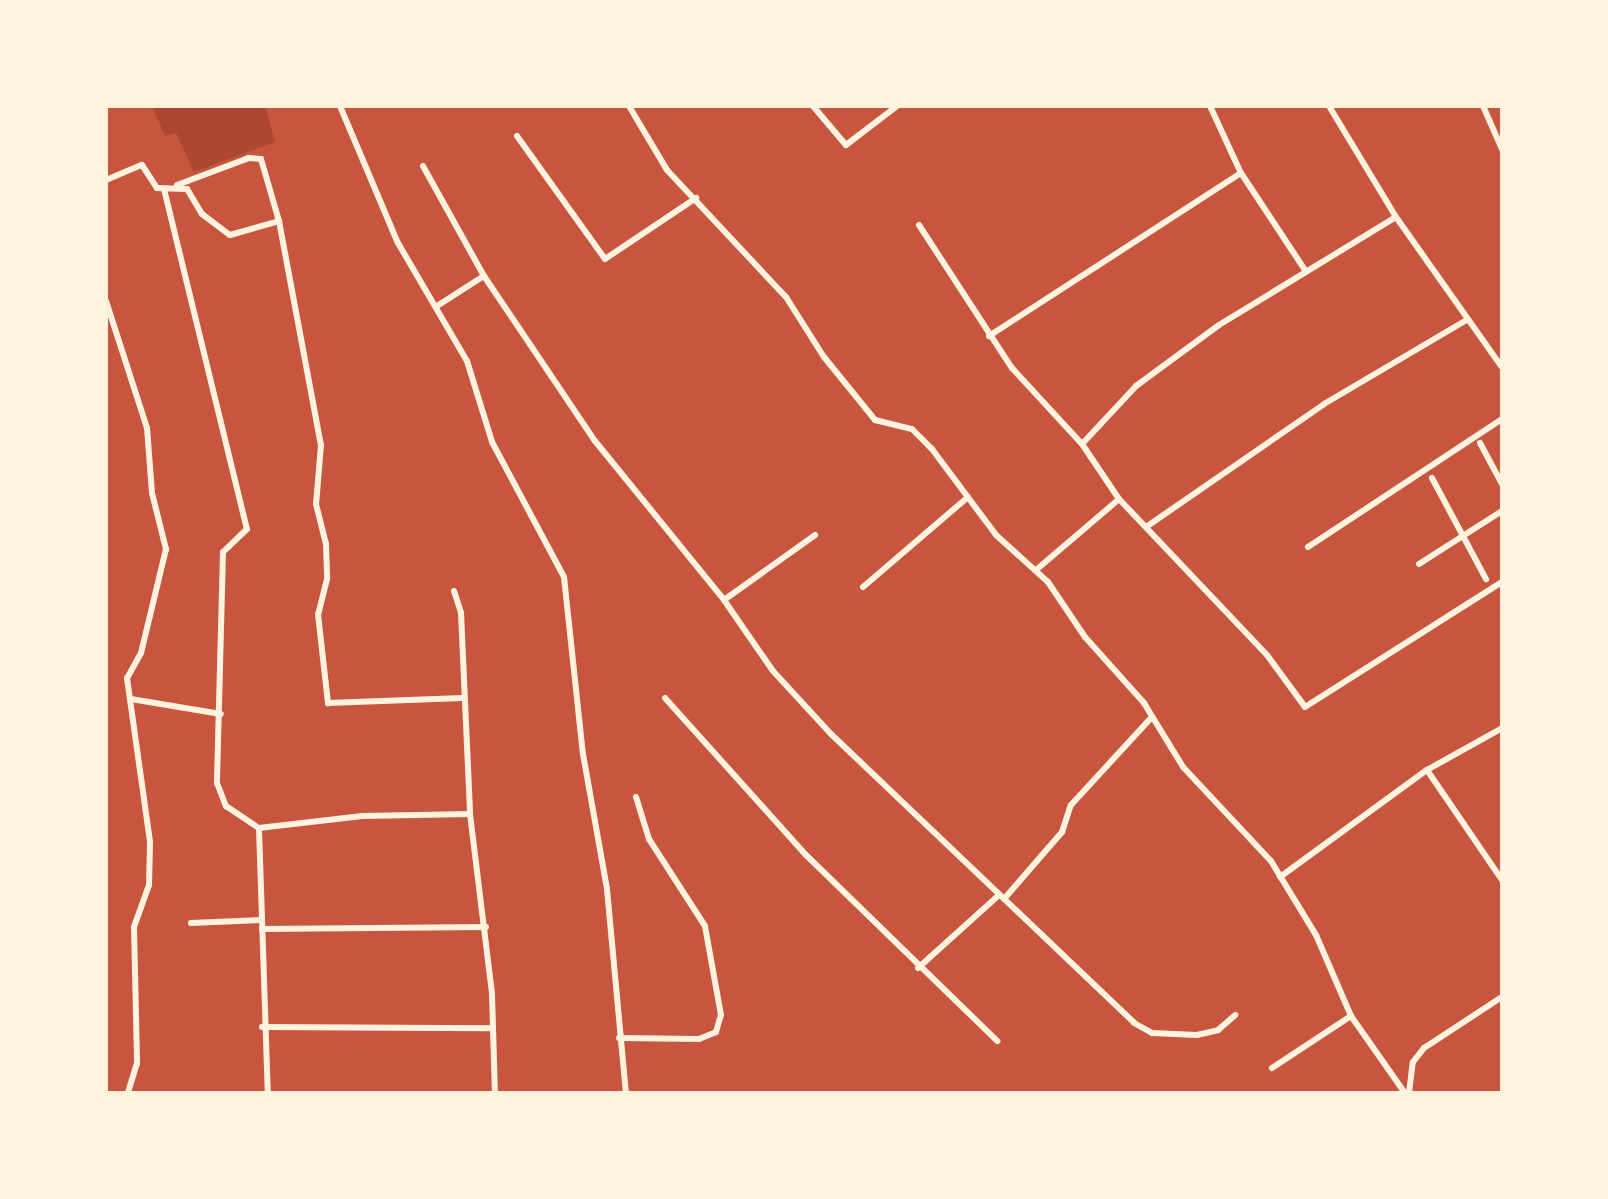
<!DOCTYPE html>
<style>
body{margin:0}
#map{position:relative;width:1608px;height:1199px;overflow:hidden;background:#c8553d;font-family:Figtree,sans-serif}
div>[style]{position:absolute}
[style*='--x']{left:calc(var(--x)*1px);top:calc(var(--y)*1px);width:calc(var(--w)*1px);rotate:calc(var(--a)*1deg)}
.green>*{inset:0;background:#ae4732}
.minor>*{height:6px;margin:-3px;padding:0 3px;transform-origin:3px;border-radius:3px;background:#fff3e0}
span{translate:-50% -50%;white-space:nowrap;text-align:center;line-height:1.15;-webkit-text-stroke:8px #fff3e0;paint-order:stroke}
.frame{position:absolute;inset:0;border:108px solid #fff3e0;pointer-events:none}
</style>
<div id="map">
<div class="green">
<div style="clip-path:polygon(152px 106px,265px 106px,275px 142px,194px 172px,176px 133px,165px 136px)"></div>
</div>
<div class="minor">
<div style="--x:340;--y:106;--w:149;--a:67.1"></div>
<div style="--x:398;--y:243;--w:137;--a:59.7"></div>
<div style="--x:467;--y:361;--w:85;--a:72.8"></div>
<div style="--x:492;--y:442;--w:153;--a:61.9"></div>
<div style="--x:564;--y:577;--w:178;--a:83.9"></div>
<div style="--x:583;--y:754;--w:137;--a:79.9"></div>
<div style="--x:607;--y:889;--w:205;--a:84.7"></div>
<div style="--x:629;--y:106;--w:74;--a:59.3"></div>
<div style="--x:667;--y:170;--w:174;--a:46.9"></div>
<div style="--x:786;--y:297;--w:71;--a:57.7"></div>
<div style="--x:824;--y:357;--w:81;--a:51"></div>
<div style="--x:875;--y:420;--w:38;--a:14"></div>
<div style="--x:912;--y:429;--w:28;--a:45"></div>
<div style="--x:932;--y:449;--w:107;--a:53.3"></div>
<div style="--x:996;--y:535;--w:70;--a:42.1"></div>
<div style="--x:1048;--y:582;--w:66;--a:56.1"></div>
<div style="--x:1085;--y:637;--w:89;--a:48.2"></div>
<div style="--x:1144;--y:703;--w:75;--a:58.6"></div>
<div style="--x:1183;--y:767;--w:129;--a:46.9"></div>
<div style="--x:1271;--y:861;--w:87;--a:58.7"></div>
<div style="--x:1316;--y:935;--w:88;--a:66.6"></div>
<div style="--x:1351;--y:1016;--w:94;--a:55"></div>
<div style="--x:813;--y:106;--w:51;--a:49.8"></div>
<div style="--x:846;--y:145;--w:64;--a:-37.4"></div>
<div style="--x:1210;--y:106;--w:74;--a:65.2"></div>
<div style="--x:1241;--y:173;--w:116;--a:56.6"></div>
<div style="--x:1329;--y:106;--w:130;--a:58.9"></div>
<div style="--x:1396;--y:217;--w:184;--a:54.8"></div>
<div style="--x:1483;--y:106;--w:47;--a:66.2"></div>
<div style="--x:517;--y:136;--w:151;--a:54.4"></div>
<div style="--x:605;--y:259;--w:110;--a:-33.8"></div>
<div style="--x:423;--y:166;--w:126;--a:61"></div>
<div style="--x:484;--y:276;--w:199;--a:56.1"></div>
<div style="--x:595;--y:441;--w:205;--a:50.9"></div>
<div style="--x:724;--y:600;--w:86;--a:55.4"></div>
<div style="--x:773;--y:671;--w:86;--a:47.4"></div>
<div style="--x:831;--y:734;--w:419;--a:43.6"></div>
<div style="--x:1134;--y:1023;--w:21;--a:29"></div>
<div style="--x:1152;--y:1033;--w:45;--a:2.5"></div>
<div style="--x:1197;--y:1035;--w:22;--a:-13"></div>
<div style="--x:1218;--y:1030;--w:23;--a:-41"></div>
<div style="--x:106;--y:180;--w:39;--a:-23"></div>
<div style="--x:142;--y:165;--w:27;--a:57"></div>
<div style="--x:157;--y:188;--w:30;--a:2"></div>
<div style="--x:187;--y:189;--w:29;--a:59"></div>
<div style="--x:202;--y:214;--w:35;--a:37"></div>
<div style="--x:230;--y:235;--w:51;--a:-15.9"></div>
<div style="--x:177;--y:185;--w:77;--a:-20.6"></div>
<div style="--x:249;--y:158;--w:12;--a:5"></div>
<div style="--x:261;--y:159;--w:65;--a:73.8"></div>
<div style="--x:279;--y:221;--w:228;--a:79.4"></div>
<div style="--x:321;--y:445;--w:59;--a:94.8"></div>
<div style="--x:316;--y:504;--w:41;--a:76"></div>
<div style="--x:326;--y:544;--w:35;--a:88"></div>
<div style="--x:327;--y:579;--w:36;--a:104"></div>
<div style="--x:318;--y:614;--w:90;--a:83.6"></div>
<div style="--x:328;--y:703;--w:135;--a:-2.1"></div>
<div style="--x:164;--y:189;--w:350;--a:76.3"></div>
<div style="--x:247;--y:529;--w:33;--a:136"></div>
<div style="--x:223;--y:552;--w:231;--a:91.5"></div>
<div style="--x:217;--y:783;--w:25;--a:69"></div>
<div style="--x:226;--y:806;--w:40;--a:34"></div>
<div style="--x:259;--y:828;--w:104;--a:-6.6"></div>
<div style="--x:362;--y:816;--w:108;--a:-1.1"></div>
<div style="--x:919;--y:225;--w:171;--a:57"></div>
<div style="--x:1012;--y:368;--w:103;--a:47.4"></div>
<div style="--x:1082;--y:444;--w:66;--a:56.1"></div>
<div style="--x:1119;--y:499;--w:215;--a:46.5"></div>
<div style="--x:1267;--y:655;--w:64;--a:53.8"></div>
<div style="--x:1305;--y:707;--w:233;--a:-32.4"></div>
<div style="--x:106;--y:301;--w:133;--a:72.1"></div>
<div style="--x:147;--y:428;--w:65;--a:85.6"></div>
<div style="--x:152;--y:493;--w:58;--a:76"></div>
<div style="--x:166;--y:549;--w:107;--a:103.5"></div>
<div style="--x:141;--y:653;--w:29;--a:119"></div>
<div style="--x:127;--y:678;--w:166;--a:82"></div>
<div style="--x:150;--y:842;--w:43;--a:91.3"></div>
<div style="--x:149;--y:885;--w:45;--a:109.7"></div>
<div style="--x:134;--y:927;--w:136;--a:88.7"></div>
<div style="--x:137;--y:1063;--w:31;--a:107"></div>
<div style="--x:437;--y:306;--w:56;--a:-32.6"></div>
<div style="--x:989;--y:336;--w:300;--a:-32.9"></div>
<div style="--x:1480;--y:443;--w:47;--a:61.8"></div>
<div style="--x:1082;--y:444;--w:79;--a:-47"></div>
<div style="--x:1136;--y:386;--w:103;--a:-36.3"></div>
<div style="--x:1219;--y:325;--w:207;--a:-31.4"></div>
<div style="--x:1432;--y:478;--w:115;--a:61.9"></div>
<div style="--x:1146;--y:527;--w:216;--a:-34.6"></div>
<div style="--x:1324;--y:404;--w:164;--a:-30.5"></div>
<div style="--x:1308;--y:547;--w:232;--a:-33.4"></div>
<div style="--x:1419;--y:564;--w:98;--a:-32.6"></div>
<div style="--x:1036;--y:570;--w:109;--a:-40.5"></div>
<div style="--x:863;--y:587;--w:138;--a:-40.6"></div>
<div style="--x:454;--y:591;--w:23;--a:72"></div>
<div style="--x:461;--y:613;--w:201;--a:87.4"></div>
<div style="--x:470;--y:814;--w:181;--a:83"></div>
<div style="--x:492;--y:994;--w:99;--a:88.3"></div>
<div style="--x:724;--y:600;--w:112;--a:-35.5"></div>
<div style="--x:665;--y:698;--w:211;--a:48.1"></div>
<div style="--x:806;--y:855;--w:267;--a:44.2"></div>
<div style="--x:131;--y:699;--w:91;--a:9.5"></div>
<div style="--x:1427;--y:770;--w:133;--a:55.7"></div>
<div style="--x:259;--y:828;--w:265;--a:88.1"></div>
<div style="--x:1280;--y:877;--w:182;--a:-36.1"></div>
<div style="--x:1427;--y:770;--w:86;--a:-29.2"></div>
<div style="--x:1004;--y:899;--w:89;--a:-49.1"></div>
<div style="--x:1062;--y:832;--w:28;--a:-72"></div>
<div style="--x:1071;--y:805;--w:118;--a:-47.4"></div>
<div style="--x:191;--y:923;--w:71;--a:-2.4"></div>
<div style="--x:262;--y:929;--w:224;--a:-0.5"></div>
<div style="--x:918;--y:968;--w:109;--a:-42"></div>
<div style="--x:262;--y:1027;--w:229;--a:0.3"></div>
<div style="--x:619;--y:1038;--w:80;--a:0.7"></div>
<div style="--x:699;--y:1039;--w:18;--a:-22"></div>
<div style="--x:716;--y:1032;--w:18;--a:-74"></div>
<div style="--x:721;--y:1015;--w:90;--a:-100.2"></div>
<div style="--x:705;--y:926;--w:103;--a:-122.8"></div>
<div style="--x:649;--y:839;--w:44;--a:-107.2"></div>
<div style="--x:1272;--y:1068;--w:95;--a:-33.4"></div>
<div style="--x:1409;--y:1093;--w:31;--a:-83"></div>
<div style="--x:1413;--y:1062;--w:18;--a:-52"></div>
<div style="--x:1424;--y:1048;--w:93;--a:-33.2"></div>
</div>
<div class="frame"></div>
</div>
